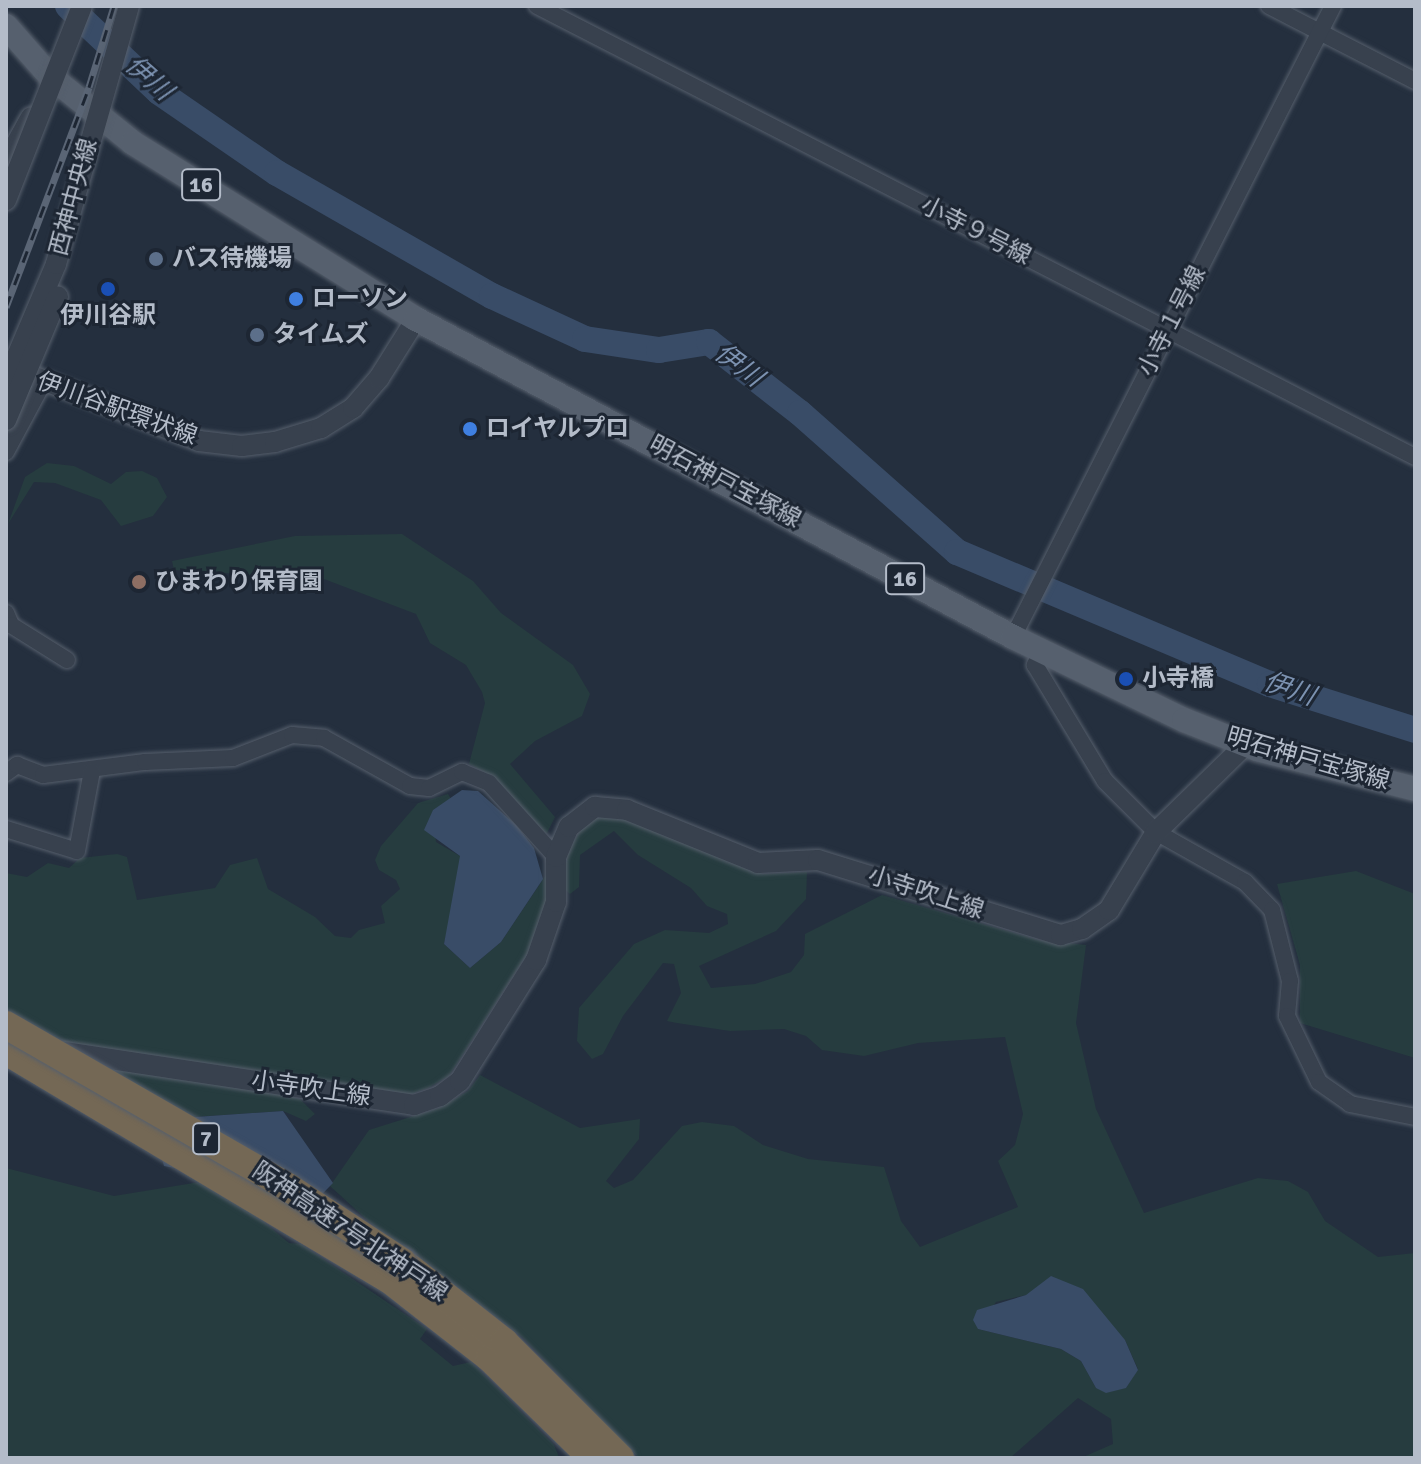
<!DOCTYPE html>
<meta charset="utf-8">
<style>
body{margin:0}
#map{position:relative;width:1421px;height:1464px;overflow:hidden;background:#242f3e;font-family:Signika,"Noto Sans JP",sans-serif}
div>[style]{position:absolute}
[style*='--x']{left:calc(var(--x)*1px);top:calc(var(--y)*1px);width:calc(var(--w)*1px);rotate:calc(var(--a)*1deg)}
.green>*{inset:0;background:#263c3f}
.water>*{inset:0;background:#394c67}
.river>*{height:26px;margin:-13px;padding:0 13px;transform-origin:13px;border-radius:13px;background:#394c67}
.roads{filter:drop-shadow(0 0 2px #565f6c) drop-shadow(0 0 2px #565f6c)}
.minor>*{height:16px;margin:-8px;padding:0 8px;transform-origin:8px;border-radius:8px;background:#38414e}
.tertiary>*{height:20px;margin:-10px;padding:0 10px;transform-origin:10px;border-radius:10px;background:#38414e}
.primary>*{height:24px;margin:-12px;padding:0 12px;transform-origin:12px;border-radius:12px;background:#56606e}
.motorway>*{height:28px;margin:-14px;padding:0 14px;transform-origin:14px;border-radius:14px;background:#746855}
.rail>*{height:7px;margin-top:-3.5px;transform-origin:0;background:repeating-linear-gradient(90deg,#1d2633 0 12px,#5a6575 0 24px);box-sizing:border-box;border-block:2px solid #5a6575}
.bridges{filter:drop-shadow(0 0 2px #565f6c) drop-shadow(0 0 2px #565f6c)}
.tertiary-bridge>*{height:20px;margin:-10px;padding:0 10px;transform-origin:10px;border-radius:10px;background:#38414e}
.motorway-bridge>*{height:28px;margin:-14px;padding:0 14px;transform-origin:14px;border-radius:14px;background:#746855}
.dots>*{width:22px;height:22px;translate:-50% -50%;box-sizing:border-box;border:4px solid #1d2633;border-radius:50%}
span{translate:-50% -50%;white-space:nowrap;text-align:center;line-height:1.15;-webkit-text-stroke:6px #1d2633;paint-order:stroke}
.shield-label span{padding:2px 6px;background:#1d2633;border:2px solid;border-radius:6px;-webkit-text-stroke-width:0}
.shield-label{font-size:22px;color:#b4bcc9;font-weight:700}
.street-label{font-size:24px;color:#b4bcc9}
.poi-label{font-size:24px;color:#b4bcc9;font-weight:700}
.left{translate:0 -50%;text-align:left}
.water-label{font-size:26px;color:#7c92b1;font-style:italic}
.frame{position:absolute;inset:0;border:8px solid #b4bcc9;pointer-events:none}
</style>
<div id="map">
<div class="green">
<div style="clip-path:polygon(47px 463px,74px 466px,111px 484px,126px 472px,142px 471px,157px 478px,167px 497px,153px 516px,121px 526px,101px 500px,55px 483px,34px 482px,8px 524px,25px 477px)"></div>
<div style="clip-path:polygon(402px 534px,473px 581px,501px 613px,573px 665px,590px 694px,582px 716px,535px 741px,510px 764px,555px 817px,547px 833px,538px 830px,488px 774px,469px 764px,485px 703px,482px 692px,466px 665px,430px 643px,416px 614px,324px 579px,174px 570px,172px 561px,295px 536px)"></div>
<div style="clip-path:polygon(448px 794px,451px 799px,433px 810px,436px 842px,460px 856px,462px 867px,444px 944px,470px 968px,501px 942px,548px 872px,548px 906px,531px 948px,449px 1076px,428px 1088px,405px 1096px,71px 1048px,6px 1011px,6px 873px,27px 877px,48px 863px,69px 868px,80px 858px,117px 854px,127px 857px,137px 900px,215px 888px,230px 865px,257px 858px,268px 889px,315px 917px,335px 936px,351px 938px,359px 930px,385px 923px,381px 906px,400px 889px,396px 880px,379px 870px,375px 860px,381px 846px,418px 803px)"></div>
<div style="clip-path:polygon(evenodd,625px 813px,763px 874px,807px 872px,806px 899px,776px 931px,699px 966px,711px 988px,755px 984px,791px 972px,804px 955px,805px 934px,882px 895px,1039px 940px,1086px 945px,1076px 1023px,1096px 1109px,1144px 1213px,1258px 1178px,1288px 1181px,1308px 1192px,1325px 1221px,1378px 1257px,1415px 1253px,1415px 1458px,1081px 1458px,1113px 1444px,1111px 1419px,1078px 1398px,1010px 1458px,639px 1458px,522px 1337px,377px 1229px,330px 1186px,369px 1130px,439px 1108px,468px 1091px,480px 1075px,580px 1128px,640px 1119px,639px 1139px,606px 1181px,614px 1188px,633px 1180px,682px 1126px,702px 1122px,734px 1126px,763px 1145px,808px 1159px,884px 1167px,901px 1221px,920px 1247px,1018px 1207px,998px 1161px,1015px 1145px,1023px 1114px,1005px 1037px,918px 1043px,864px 1056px,822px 1050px,806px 1036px,784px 1029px,730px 1031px,677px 1023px,667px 1021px,681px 993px,674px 964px,663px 963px,623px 1016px,603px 1054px,592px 1059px,577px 1041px,579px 1008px,634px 944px,665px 930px,709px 933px,728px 924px,727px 914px,707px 906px,691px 888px,638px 855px,614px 831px,580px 855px,579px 887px,570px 894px,562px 887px,568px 851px,583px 826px,604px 814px,625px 813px,1026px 1295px,1125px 1340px,1138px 1369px,1126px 1388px,1096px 1388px,1081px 1361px,1061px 1349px,978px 1329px,996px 1302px,1026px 1295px)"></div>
<div style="clip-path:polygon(1356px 871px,1415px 894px,1415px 1058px,1300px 1023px,1300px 965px,1277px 884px)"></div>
<div style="clip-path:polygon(101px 1066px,257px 1087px,300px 1099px,315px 1114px,306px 1121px,283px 1111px,194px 1117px)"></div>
<div style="clip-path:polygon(6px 1168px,114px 1196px,206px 1181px,263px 1214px,265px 1223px,289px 1243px,301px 1244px,427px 1329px,420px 1339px,453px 1366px,471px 1362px,554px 1445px,559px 1457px,6px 1458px)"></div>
</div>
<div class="water">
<div style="clip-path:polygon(462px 790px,478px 791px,516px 825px,534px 848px,543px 879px,501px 942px,470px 968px,444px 944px,460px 856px,424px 830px,433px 810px)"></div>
<div style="clip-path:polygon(283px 1111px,333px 1183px,286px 1231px,215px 1175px,164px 1166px,152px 1120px)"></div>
<div style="clip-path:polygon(1051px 1276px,1083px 1289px,1125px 1340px,1138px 1370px,1126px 1388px,1106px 1393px,1096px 1388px,1081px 1361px,1061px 1349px,978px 1329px,973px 1320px,977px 1310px,1026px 1295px)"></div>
</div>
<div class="river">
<div style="--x:68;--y:6;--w:125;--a:43.4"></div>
<div style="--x:159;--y:92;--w:143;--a:34.5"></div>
<div style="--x:277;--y:173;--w:248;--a:29.8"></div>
<div style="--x:492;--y:296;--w:102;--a:24.8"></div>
<div style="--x:585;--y:339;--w:75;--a:8.5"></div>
<div style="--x:659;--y:350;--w:51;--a:-9.1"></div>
<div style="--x:709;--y:342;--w:115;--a:38"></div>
<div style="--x:800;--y:413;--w:210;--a:41.5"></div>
<div style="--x:957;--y:552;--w:340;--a:22.9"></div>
<div style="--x:1270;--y:684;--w:152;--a:17.6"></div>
</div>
<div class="roads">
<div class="minor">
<div style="--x:537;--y:6;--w:987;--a:27.19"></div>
<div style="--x:1269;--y:6;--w:164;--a:27.2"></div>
<div style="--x:6;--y:452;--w:78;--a:-61.8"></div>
<div style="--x:6;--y:613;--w:13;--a:67"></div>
<div style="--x:11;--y:625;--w:66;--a:32"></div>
<div style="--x:1013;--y:637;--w:708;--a:-63.11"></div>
<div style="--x:1042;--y:651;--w:16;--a:117"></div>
<div style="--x:1035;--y:665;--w:135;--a:58.9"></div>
<div style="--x:1105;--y:781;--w:72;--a:45"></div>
<div style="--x:1156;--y:832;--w:102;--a:29.3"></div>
<div style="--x:1245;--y:882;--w:39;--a:46"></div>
<div style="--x:1272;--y:910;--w:73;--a:75.8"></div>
<div style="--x:1290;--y:981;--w:35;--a:95"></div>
<div style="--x:1287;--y:1016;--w:73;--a:64.1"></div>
<div style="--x:1319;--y:1082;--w:38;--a:35"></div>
<div style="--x:1350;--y:1104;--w:66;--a:11.3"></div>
<div style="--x:6;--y:773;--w:14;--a:-36"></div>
<div style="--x:17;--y:765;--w:28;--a:21"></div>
<div style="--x:43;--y:775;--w:103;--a:-7.3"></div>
<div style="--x:145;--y:762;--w:88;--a:-2.6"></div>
<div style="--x:233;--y:758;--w:63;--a:-21.3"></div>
<div style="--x:292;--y:735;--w:32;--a:5"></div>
<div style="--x:324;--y:738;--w:98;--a:29.2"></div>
<div style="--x:410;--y:786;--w:19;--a:6"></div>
<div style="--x:429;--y:788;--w:37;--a:-26"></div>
<div style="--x:462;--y:772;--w:29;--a:22"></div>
<div style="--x:489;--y:783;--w:100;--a:47.8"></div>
<div style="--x:6;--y:829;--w:74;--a:17.2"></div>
<div style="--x:77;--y:851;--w:81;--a:-79.4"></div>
</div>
<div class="tertiary">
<div style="--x:6;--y:162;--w:51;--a:-60.9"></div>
<div style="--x:12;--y:368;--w:201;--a:21.3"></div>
<div style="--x:199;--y:441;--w:43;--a:6.6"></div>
<div style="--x:242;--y:446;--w:33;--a:-7"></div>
<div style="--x:275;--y:442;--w:48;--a:-16.9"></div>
<div style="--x:321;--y:428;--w:38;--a:-32"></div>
<div style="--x:353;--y:408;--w:40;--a:-49"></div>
<div style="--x:379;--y:378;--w:70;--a:-57.9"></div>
<div style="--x:64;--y:1052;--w:354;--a:8.6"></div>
<div style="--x:414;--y:1105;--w:28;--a:-19"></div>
<div style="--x:440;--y:1096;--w:25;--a:-37"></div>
<div style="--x:460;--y:1081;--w:143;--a:-57.9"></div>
<div style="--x:536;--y:960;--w:61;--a:-71"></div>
<div style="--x:556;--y:902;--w:45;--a:-90"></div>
<div style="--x:556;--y:857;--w:33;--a:-67"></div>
<div style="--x:569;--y:827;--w:33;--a:-38"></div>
<div style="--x:595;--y:807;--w:32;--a:5"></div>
<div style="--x:627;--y:810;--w:141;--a:22"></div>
<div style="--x:758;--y:863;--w:60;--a:-2.9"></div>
<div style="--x:818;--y:860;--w:254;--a:17.2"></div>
<div style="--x:1061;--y:935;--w:22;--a:-16"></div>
<div style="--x:1082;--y:929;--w:33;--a:-35"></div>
<div style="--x:1109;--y:910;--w:91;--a:-58.9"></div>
<div style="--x:1156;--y:832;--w:124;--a:-44.3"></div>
</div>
<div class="primary">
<div style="--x:6;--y:26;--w:67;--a:48.7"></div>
<div style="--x:50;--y:76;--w:107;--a:38.9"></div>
<div style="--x:133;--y:143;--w:333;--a:31.9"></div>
<div style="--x:416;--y:319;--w:676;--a:28.04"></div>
<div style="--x:1013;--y:637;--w:190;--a:25.9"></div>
<div style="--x:1184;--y:720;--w:79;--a:21.7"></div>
<div style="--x:1257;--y:749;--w:163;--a:14.2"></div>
</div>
<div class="motorway">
<div style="--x:6;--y:1051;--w:446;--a:30.8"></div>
<div style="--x:389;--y:1279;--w:128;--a:38"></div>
<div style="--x:490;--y:1358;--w:143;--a:44.4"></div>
<div style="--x:402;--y:1262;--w:130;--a:38.1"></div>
<div style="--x:504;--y:1342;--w:164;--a:45"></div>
</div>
</div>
<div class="rail">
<div style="--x:6;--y:307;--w:235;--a:-69.3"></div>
<div style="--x:89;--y:87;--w:85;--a:-72.8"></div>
</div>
<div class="bridges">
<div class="tertiary-bridge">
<div style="--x:6;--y:200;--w:208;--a:-68.6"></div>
<div style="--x:6;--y:382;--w:128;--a:-67"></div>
<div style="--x:56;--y:264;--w:268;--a:-74.2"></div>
<div style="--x:6;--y:420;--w:134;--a:-67.2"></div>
</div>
<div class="motorway-bridge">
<div style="--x:6;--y:1025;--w:327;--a:29.9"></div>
<div style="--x:289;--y:1188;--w:135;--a:33.2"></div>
</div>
</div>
<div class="dots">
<div style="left:156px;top:259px;background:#5c6f8a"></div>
<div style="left:108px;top:289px;background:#1a4fb4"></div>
<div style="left:296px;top:299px;background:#3f7fe0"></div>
<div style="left:257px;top:335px;background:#5c6f8a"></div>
<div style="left:470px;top:429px;background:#3f7fe0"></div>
<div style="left:139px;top:582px;background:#8d6e63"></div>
<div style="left:1126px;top:679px;background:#1a4fb4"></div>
</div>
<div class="shield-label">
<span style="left:201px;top:185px">16</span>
<span style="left:905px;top:579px">16</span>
<span style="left:206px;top:1139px">7</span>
</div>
<div class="street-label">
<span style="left:74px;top:197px;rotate:-75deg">西神中央線</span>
<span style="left:976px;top:231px;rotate:27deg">小寺９号線</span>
<span style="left:1172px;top:321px;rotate:-63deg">小寺１号線</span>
<span style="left:117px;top:409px;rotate:20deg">伊川谷駅環状線</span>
<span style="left:725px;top:482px;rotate:28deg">明石神戸宝塚線</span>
<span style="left:1308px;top:759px;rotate:16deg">明石神戸宝塚線</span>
<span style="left:926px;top:893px;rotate:18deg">小寺吹上線</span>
<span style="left:311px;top:1089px;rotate:8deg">小寺吹上線</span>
<span style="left:350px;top:1232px;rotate:34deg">阪神高速7号北神戸線</span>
</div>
<div class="poi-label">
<span class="left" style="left:172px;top:259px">バス待機場</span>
<span class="left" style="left:312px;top:299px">ローソン</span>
<span style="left:108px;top:316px">伊川谷駅</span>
<span class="left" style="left:273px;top:335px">タイムズ</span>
<span class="left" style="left:486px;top:429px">ロイヤルプロ</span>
<span class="left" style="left:155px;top:582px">ひまわり保育園</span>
<span class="left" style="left:1142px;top:679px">小寺橋</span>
</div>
<div class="water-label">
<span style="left:148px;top:79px;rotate:41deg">伊川</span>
<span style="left:738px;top:366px;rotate:37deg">伊川</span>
<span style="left:1289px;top:690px;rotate:19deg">伊川</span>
</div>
<div class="frame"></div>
</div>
